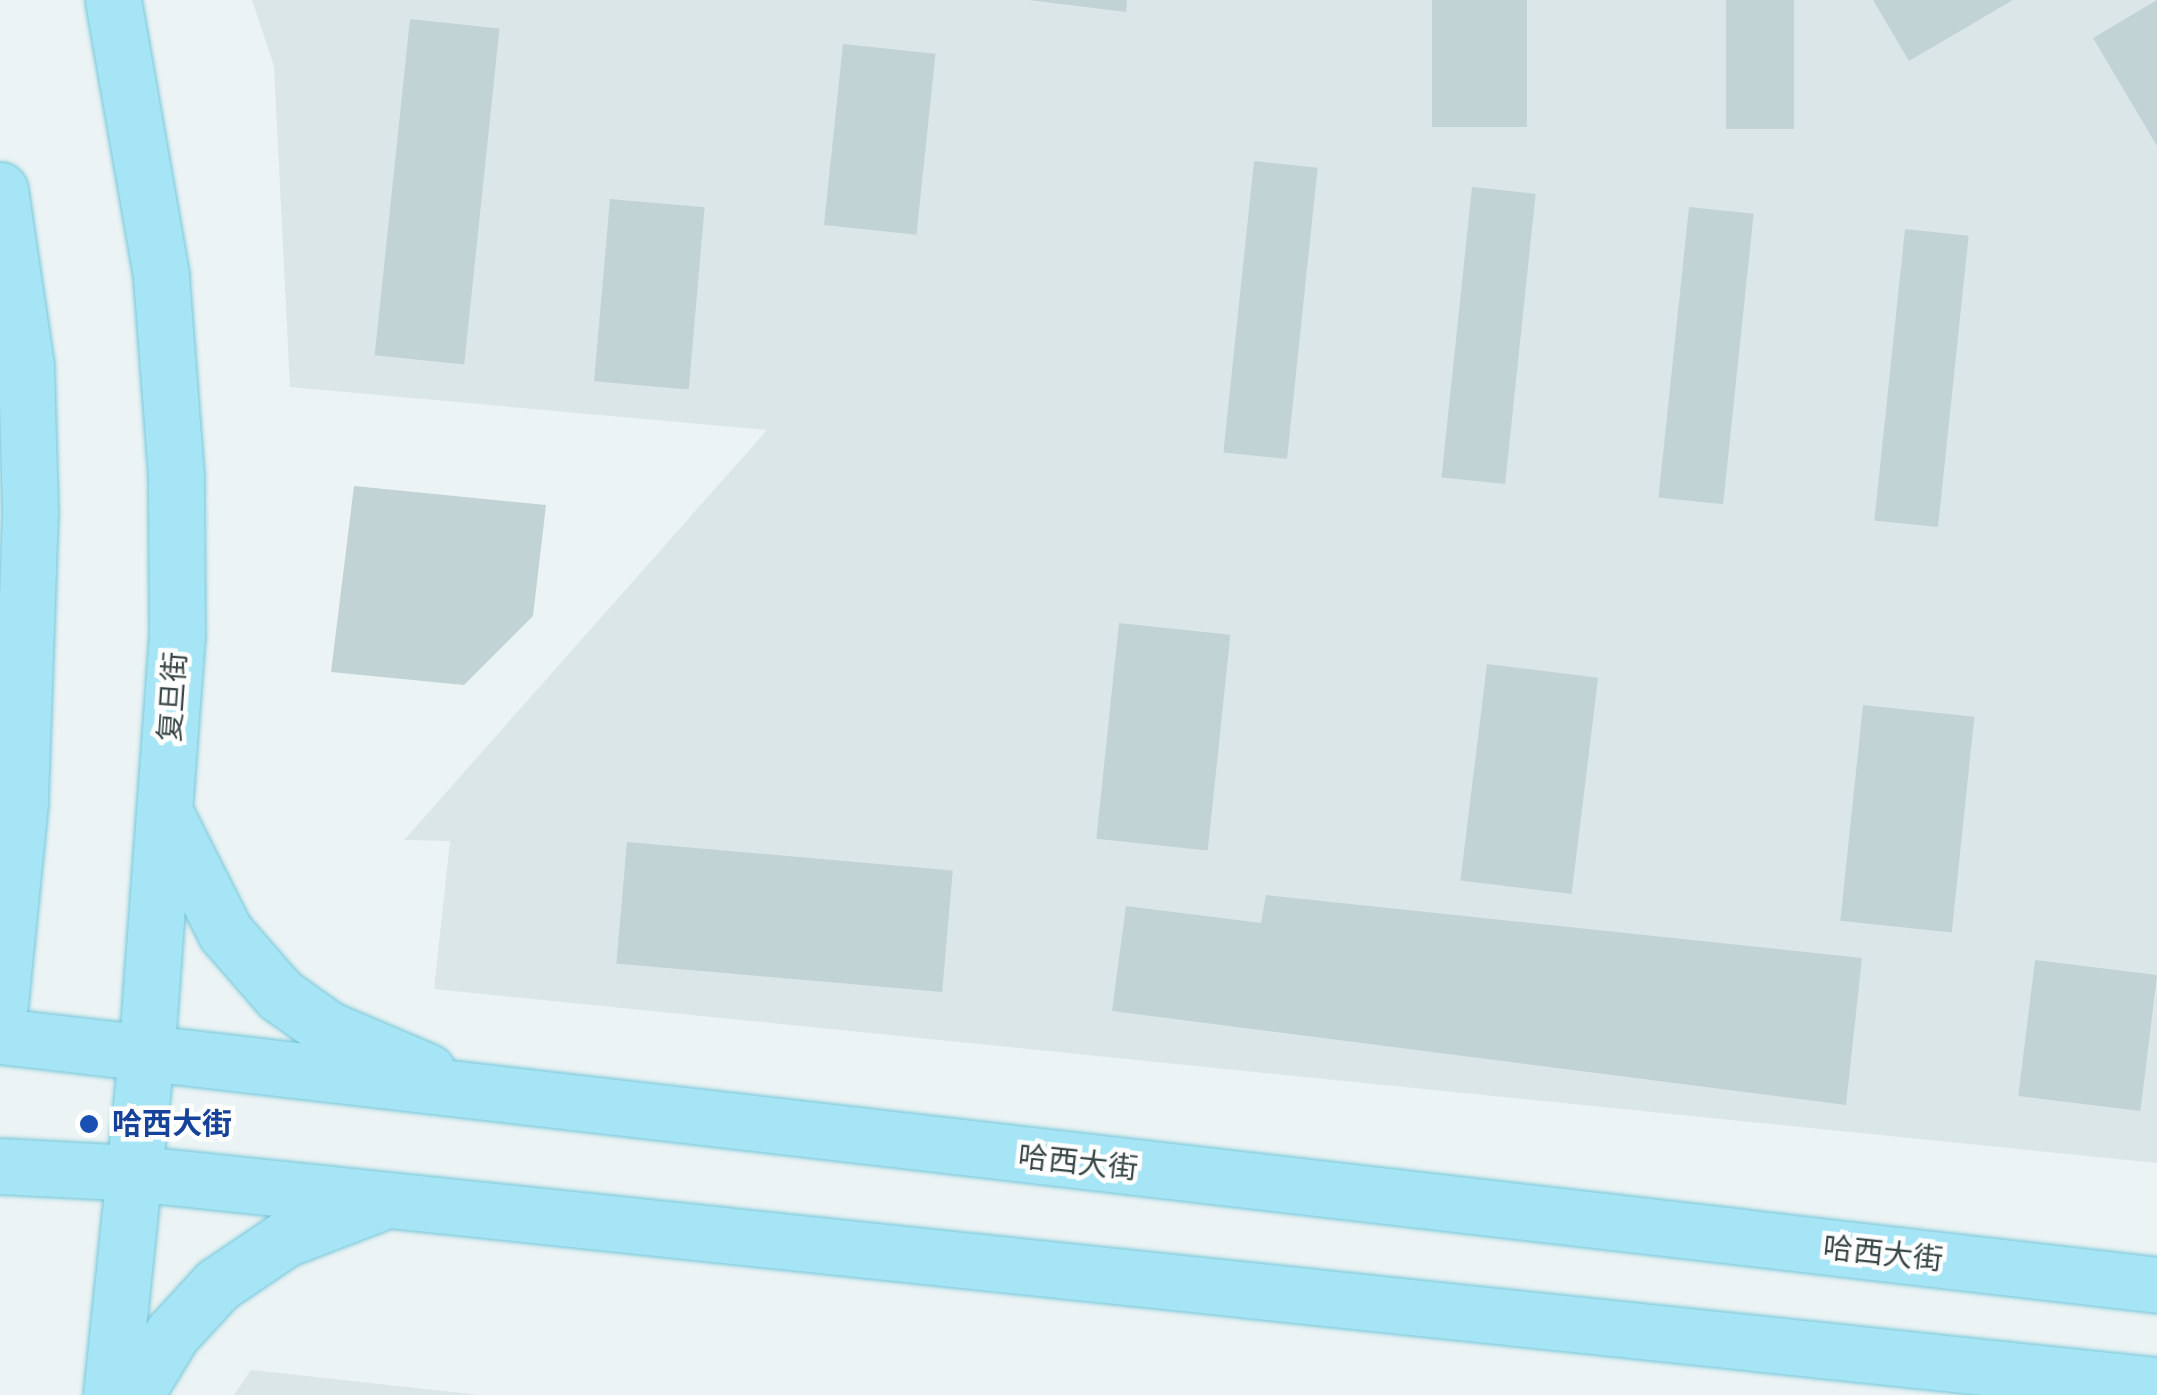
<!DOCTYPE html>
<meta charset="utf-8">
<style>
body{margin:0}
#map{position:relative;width:2157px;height:1395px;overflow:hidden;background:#ecf3f4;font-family:Roboto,"Noto Sans SC",sans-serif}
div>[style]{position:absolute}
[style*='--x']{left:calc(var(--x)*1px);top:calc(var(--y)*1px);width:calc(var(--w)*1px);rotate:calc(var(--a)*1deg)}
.residential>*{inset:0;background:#dbe6e8}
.building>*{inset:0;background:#c2d3d5;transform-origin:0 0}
.roads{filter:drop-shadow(0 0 2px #75c7d9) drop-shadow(0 0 2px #75c7d9)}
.major>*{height:55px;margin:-27.5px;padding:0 27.5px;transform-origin:27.5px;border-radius:27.5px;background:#a5e5f5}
.dots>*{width:28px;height:28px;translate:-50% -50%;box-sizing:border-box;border:5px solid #fff;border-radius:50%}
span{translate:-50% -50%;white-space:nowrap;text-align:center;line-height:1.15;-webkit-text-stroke:9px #fff;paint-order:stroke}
.street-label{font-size:30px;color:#3a4748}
.transit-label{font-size:30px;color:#164399;font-weight:700}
.left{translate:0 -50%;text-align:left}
</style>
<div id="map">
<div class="residential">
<div style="clip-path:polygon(252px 0,2157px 0,2157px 1163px,434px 989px,450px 841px,404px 840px,767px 430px,290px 387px,274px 66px)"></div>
<div style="clip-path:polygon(251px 1370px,480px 1395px,234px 1395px)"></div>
</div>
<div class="building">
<div style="clip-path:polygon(1029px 0,1127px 0,1126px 12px)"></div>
<div style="left:1432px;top:0;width:95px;height:127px"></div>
<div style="left:1726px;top:0;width:68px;height:129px"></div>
<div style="clip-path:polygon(1873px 0,2013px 0,1909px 61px)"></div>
<div style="clip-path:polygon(2157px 0,2157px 146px,2093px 38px)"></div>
<div style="left:410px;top:19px;width:90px;height:338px;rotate:6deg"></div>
<div style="left:843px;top:44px;width:93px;height:182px;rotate:6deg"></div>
<div style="left:1254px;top:161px;width:64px;height:293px;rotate:6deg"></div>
<div style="left:1472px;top:187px;width:64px;height:292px;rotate:6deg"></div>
<div style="left:610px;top:199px;width:95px;height:183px;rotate:5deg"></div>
<div style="left:1689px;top:207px;width:65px;height:292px;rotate:6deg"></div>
<div style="left:1905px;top:229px;width:64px;height:293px;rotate:6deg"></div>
<div style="clip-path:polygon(354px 486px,546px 505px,533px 616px,464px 685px,331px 672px)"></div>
<div style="left:1119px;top:623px;width:112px;height:217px;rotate:6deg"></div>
<div style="left:1487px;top:664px;width:112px;height:218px;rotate:7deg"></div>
<div style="left:1863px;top:705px;width:112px;height:217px;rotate:6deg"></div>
<div style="left:627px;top:842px;width:327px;height:122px;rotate:5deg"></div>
<div style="clip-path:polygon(1266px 895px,1862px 958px,1846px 1105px,1112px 1011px,1126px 906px,1261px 923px)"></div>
<div style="left:2035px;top:960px;width:123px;height:137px;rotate:7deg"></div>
</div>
<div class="roads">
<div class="major">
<div style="--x:0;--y:190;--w:179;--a:81.6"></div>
<div style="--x:26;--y:367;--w:145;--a:88.4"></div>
<div style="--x:30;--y:512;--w:291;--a:92"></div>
<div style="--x:20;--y:803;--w:201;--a:95.7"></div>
<div style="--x:167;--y:817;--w:129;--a:63.2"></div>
<div style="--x:225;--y:932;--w:84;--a:48.9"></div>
<div style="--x:280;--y:995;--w:59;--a:35.3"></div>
<div style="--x:328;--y:1029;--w:108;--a:23"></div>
<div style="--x:0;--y:1036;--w:2171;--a:6.58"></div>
<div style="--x:0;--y:1166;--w:132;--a:3"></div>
<div style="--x:132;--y:1173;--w:2036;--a:5.98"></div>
<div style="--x:111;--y:1395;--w:340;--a:-84.1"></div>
<div style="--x:146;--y:1057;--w:421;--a:-85.8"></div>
<div style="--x:177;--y:637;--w:161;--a:-90.4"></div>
<div style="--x:176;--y:476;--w:202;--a:-94.3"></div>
<div style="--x:161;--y:275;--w:279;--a:-99.9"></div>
<div style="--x:135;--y:1395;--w:71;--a:-58.8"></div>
<div style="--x:172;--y:1334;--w:67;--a:-47.4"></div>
<div style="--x:217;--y:1285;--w:82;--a:-34.1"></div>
<div style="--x:285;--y:1239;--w:97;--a:-21"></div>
</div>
</div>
<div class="dots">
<div style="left:89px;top:1124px;background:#1a4fb4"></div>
</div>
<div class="street-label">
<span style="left:173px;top:697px;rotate:-86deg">复旦街</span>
<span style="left:1078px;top:1163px;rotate:6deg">哈西大街</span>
<span style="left:1883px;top:1254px;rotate:6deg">哈西大街</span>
</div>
<div class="transit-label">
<span class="left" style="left:112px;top:1124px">哈西大街</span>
</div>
</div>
